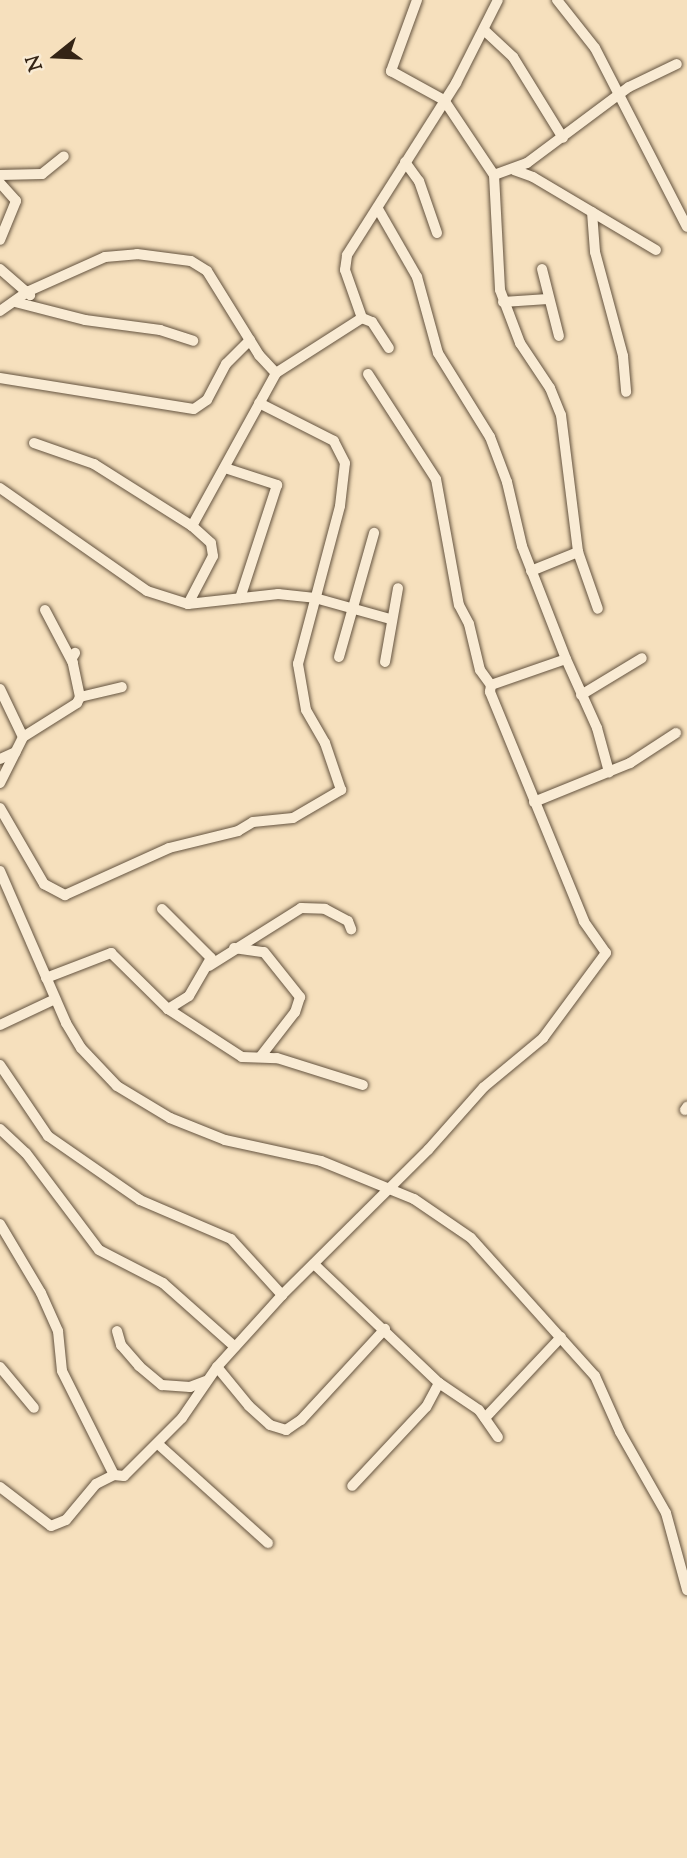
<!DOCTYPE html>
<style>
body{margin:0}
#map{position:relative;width:687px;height:1858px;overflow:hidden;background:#f6e0bd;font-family:"Sorts Mill Goudy",serif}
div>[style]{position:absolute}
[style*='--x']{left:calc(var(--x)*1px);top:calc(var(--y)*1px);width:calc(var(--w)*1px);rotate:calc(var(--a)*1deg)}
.roads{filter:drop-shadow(0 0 2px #64533f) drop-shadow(0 0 2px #64533f)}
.minor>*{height:10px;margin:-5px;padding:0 5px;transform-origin:5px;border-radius:5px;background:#f9ebd4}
span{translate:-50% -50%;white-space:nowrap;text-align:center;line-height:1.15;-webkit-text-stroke:5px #f9ebd4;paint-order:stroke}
.north{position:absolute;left:21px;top:21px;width:70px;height:70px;-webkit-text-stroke:5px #f9ebd4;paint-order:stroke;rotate:252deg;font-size:19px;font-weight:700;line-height:28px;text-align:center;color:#342415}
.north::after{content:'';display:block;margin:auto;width:24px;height:32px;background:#342415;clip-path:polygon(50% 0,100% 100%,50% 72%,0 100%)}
</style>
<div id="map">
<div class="roads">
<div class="minor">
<div style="--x:417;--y:0;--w:76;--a:110.1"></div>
<div style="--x:391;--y:71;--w:60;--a:28.7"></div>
<div style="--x:444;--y:100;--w:90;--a:56.3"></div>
<div style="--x:494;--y:175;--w:115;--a:87"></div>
<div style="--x:500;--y:290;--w:57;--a:69.3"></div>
<div style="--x:520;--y:343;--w:54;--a:56.3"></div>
<div style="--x:550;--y:388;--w:29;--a:68"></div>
<div style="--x:561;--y:415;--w:138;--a:82.9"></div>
<div style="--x:578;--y:552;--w:60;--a:70.7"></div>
<div style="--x:557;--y:0;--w:61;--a:51.6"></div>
<div style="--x:595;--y:48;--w:201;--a:62.8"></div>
<div style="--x:484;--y:30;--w:40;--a:43"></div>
<div style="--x:513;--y:57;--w:95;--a:58.3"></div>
<div style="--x:405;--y:162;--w:24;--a:54"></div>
<div style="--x:419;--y:181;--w:55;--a:70.9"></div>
<div style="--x:514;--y:170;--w:20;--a:20"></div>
<div style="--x:533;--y:177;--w:143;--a:30.7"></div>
<div style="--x:0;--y:175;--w:42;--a:-1.4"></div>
<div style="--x:42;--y:174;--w:28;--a:-39"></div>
<div style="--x:494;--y:175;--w:35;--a:-20"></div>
<div style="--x:527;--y:163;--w:127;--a:-36.7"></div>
<div style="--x:629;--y:87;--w:53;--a:-25.6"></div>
<div style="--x:0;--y:183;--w:24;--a:48"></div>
<div style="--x:16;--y:201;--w:42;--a:112.3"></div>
<div style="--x:592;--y:212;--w:40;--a:85.7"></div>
<div style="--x:595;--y:252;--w:108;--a:74.9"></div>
<div style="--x:623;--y:356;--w:36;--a:85"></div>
<div style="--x:0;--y:269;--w:40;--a:41"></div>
<div style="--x:542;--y:269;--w:69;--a:75.8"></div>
<div style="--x:15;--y:302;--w:72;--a:14.4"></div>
<div style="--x:85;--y:320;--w:76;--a:7.6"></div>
<div style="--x:160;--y:330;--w:35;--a:18"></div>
<div style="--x:503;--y:302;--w:45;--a:-3.8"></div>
<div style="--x:0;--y:311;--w:35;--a:-35"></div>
<div style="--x:29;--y:291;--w:83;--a:-24.1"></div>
<div style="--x:105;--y:257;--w:32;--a:-5"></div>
<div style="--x:137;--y:254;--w:54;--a:7.4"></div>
<div style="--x:191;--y:261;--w:19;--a:32"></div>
<div style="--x:207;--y:271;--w:99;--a:58.2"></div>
<div style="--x:259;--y:355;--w:25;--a:47"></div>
<div style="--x:362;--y:318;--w:11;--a:22"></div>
<div style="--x:372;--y:322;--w:31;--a:57"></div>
<div style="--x:368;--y:374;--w:125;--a:57.1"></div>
<div style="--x:436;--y:479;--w:128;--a:79.7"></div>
<div style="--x:459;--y:605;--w:21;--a:62"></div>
<div style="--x:469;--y:624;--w:47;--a:76.6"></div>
<div style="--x:480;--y:670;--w:19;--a:54"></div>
<div style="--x:0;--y:378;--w:196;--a:9.1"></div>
<div style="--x:194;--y:409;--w:16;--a:-35"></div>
<div style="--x:207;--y:400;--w:41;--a:-62.2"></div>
<div style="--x:226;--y:364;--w:34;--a:-45"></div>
<div style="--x:34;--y:443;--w:64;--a:19.3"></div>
<div style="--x:94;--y:464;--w:116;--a:32.3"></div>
<div style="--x:225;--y:468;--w:55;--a:18.1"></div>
<div style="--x:277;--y:485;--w:119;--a:108.1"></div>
<div style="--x:0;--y:488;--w:179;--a:35"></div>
<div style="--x:147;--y:591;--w:43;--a:17.6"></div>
<div style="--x:188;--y:604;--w:54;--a:-62.5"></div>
<div style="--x:213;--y:556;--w:13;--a:-99"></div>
<div style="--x:211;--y:543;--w:25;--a:-138"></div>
<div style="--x:192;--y:526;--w:175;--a:-61.2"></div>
<div style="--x:276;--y:373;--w:102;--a:-32.6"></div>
<div style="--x:362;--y:318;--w:51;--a:-109.5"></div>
<div style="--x:345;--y:270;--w:15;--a:-82"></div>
<div style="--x:347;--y:255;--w:204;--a:-57.6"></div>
<div style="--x:456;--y:83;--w:93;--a:-63.2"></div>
<div style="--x:531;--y:571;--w:51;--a:-22"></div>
<div style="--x:188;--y:604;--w:91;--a:-6.3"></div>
<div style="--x:278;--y:594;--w:37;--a:6"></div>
<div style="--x:315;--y:598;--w:78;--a:15.6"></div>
<div style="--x:45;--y:610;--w:60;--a:62.2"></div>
<div style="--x:339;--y:657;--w:129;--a:-74.2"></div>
<div style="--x:566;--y:659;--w:76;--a:65.8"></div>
<div style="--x:597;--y:728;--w:46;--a:74.7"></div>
<div style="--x:385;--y:662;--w:75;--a:-80"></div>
<div style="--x:0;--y:689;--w:53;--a:64.4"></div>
<div style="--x:581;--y:695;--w:71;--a:-31.2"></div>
<div style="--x:80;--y:697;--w:43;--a:-13.4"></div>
<div style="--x:0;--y:759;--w:17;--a:-24"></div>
<div style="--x:0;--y:783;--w:51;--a:-63.4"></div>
<div style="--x:23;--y:737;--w:64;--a:-32.2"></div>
<div style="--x:77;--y:703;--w:7;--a:-63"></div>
<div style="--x:80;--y:697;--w:40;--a:-102"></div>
<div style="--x:72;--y:658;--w:6;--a:-59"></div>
<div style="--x:534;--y:802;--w:104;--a:-22.1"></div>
<div style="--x:630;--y:763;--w:55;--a:-33.1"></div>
<div style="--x:0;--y:808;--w:88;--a:59.9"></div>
<div style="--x:44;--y:884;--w:24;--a:28"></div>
<div style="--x:65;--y:895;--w:114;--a:-24.3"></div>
<div style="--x:169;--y:848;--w:71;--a:-13.8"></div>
<div style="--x:238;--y:831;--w:17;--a:-31"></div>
<div style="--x:253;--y:822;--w:40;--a:-5.7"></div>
<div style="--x:293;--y:818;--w:56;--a:-30.3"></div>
<div style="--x:341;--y:790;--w:50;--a:-108.8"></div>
<div style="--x:325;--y:743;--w:38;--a:-120"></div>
<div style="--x:306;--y:710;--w:47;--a:-99.9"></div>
<div style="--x:298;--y:664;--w:163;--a:-75.1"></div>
<div style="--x:340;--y:506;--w:43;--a:-83.4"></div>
<div style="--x:345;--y:463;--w:25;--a:-117"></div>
<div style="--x:334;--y:441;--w:84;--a:-153.1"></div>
<div style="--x:0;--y:871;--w:166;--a:66.5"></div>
<div style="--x:66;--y:1023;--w:29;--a:59"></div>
<div style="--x:81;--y:1048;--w:52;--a:46.5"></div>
<div style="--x:117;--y:1086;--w:62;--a:31.1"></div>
<div style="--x:170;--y:1118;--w:59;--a:21.8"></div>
<div style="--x:225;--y:1140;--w:98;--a:12.3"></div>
<div style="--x:321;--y:1161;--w:100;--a:22.2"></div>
<div style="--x:414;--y:1199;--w:69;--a:34.4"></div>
<div style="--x:471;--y:1238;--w:186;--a:48.1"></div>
<div style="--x:595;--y:1376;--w:61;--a:65.9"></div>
<div style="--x:620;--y:1432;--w:93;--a:60.4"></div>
<div style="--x:666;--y:1513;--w:80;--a:74.7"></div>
<div style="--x:162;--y:909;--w:69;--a:45"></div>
<div style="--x:211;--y:958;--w:44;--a:120.1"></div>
<div style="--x:189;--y:996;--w:25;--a:148"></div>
<div style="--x:234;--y:948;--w:30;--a:8"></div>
<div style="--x:264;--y:952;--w:58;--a:51.3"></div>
<div style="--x:300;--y:997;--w:16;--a:108"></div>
<div style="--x:295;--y:1012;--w:56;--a:127.7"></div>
<div style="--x:209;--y:966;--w:109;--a:-32.2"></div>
<div style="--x:301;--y:908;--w:24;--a:2"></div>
<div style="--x:325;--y:909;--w:26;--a:28"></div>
<div style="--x:348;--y:921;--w:9;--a:69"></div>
<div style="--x:46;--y:978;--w:70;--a:-21"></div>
<div style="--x:111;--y:953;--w:80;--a:44.5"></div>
<div style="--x:168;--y:1009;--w:88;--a:33"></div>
<div style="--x:242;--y:1057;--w:35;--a:2"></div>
<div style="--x:277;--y:1058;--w:90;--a:17.4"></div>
<div style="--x:0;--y:1025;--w:61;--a:-25.3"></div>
<div style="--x:0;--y:1065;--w:86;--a:55.9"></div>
<div style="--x:48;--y:1136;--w:112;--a:34.8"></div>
<div style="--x:140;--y:1200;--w:99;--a:23.2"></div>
<div style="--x:231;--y:1239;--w:76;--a:47.7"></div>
<div style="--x:685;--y:1110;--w:4;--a:-56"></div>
<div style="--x:0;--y:1129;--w:35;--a:43"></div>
<div style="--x:26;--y:1153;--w:121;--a:53"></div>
<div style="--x:99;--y:1250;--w:72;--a:27.3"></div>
<div style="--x:163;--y:1283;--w:96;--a:41.6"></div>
<div style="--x:0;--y:1224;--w:80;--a:59.3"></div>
<div style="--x:41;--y:1293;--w:42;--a:65.9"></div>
<div style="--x:58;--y:1331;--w:40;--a:84.3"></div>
<div style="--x:62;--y:1371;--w:116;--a:63.4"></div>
<div style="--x:315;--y:1265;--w:171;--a:43.6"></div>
<div style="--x:439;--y:1383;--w:27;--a:118"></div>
<div style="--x:426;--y:1407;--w:108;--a:133.1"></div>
<div style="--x:117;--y:1331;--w:15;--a:74"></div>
<div style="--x:121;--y:1345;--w:28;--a:49"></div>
<div style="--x:139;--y:1366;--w:30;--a:40"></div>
<div style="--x:162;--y:1385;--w:28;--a:4"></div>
<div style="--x:190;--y:1387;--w:17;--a:-21"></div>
<div style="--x:0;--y:1367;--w:53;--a:50.3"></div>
<div style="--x:217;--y:1367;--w:50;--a:50.6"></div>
<div style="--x:249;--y:1406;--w:28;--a:42"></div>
<div style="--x:270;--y:1425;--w:17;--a:17"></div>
<div style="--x:286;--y:1430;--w:18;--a:-34"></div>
<div style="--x:301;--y:1420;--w:124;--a:-47.3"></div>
<div style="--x:439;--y:1383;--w:48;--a:34"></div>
<div style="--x:479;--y:1410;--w:33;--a:55"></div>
<div style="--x:485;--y:1418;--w:111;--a:-46.8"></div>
<div style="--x:158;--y:1444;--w:148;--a:42"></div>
<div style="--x:0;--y:1487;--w:64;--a:37.4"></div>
<div style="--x:51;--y:1526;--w:16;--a:-22"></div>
<div style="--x:66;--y:1520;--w:47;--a:-50.2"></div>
<div style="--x:96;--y:1484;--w:20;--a:-27"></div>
<div style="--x:114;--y:1475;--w:10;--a:6"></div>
<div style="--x:124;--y:1476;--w:82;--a:-45"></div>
<div style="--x:182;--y:1418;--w:62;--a:-55.5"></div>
<div style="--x:217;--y:1367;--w:97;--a:-47.9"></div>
<div style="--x:282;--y:1295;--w:206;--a:-44.8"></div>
<div style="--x:428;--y:1150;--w:84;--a:-48.4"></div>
<div style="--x:484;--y:1087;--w:77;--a:-39.7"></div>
<div style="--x:543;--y:1038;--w:106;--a:-53.5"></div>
<div style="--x:606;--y:953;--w:39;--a:-125"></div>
<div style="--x:584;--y:921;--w:248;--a:-112.3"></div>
<div style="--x:490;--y:692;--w:7;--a:-82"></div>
<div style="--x:491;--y:685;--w:79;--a:-19.1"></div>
<div style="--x:566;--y:659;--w:121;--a:-111.3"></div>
<div style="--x:522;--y:546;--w:66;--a:-103.2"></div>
<div style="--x:507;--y:482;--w:48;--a:-110.7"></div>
<div style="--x:490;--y:437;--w:99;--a:-121.8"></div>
<div style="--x:438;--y:353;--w:79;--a:-105.4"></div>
<div style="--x:417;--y:277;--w:78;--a:-119.8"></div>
</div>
</div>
<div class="north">N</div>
</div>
